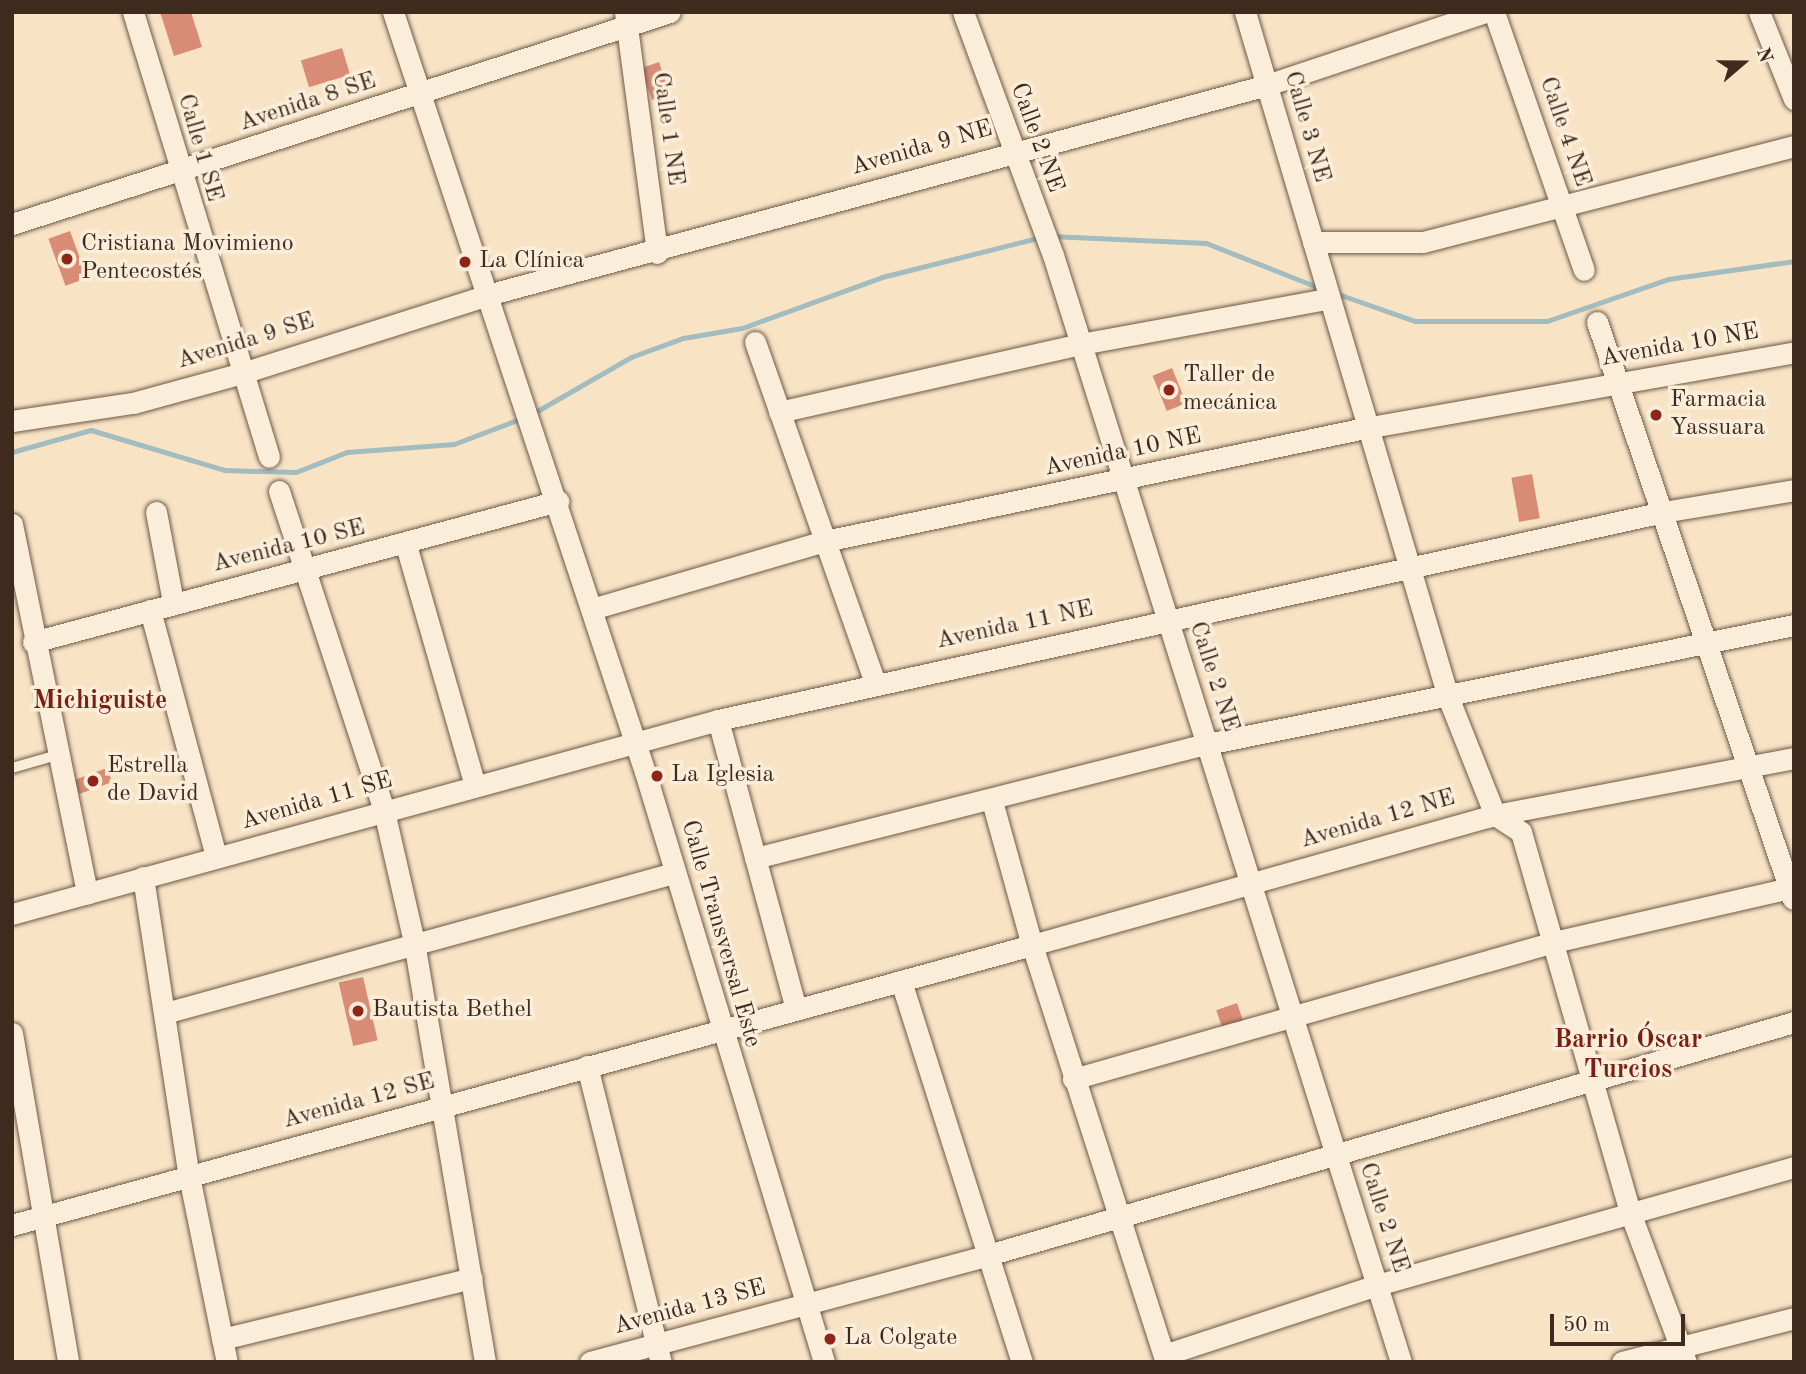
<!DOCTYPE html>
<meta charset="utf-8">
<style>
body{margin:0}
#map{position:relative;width:1806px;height:1374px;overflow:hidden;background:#f8e4c5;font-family:"Old Standard TT",serif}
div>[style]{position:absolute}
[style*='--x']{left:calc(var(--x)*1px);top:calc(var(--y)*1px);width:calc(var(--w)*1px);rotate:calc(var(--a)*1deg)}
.stream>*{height:5px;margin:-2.5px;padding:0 2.5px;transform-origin:2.5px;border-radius:2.5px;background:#a2bcbf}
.building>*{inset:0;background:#d88c75;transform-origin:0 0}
.roads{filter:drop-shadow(0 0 2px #6e5848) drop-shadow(0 0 2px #6e5848)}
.service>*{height:10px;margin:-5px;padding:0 5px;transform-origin:5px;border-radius:5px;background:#faedd9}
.minor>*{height:21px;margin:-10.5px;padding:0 10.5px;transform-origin:10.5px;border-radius:10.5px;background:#faedd9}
.dots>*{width:19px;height:19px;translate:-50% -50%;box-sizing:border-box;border:4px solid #faedd9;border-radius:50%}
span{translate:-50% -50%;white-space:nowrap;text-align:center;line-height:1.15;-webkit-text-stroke:7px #faedd9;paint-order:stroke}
.street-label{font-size:24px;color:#402a1e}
.poi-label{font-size:24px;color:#402a1e}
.left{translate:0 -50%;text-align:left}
.neighbourhood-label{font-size:26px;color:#7a1f14;font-weight:700}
.frame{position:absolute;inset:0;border:14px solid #402a1e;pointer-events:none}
.north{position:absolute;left:1708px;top:28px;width:70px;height:70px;-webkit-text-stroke:5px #faedd9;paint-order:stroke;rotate:70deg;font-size:19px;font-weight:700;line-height:28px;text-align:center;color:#402a1e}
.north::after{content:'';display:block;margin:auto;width:24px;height:32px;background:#402a1e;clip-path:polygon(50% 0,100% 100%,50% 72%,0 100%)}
.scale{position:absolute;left:1550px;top:1314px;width:135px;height:32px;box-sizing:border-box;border:4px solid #402a1e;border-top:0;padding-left:9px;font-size:21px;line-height:24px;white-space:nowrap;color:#402a1e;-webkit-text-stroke:5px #faedd9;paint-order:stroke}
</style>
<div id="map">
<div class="stream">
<div style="--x:1051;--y:236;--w:155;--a:2.6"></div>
<div style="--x:1206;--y:243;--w:125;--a:21.6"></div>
<div style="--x:1335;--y:293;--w:85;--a:19.3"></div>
<div style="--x:1415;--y:321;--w:132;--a:0"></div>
<div style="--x:1547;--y:321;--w:128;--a:-19.1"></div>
<div style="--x:1668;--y:279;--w:127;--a:-8.1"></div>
<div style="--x:532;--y:414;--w:114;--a:-29.9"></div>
<div style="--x:631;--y:357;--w:55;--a:-20.1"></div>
<div style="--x:683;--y:338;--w:60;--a:-9.6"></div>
<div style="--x:742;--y:328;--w:149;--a:-20"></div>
<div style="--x:882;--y:277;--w:164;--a:-14.1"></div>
<div style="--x:12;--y:452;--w:82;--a:-15.6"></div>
<div style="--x:91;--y:430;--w:139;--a:16.7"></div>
<div style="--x:224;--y:470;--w:72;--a:1.6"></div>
<div style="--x:296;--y:472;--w:55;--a:-21.4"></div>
<div style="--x:347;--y:452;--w:107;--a:-4.3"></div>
<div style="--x:454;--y:444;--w:73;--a:-20.9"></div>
</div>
<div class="building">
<div style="clip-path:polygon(160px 12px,191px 12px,202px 47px,174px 56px)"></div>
<div style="left:342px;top:48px;width:28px;height:43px;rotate:73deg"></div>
<div style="left:659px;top:62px;width:34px;height:19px;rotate:71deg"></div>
<div style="left:70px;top:231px;width:50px;height:23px;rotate:70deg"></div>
<div style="left:1172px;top:368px;width:38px;height:21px;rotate:68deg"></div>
<div style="left:1532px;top:474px;width:45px;height:21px;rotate:80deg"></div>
<div style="left:107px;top:768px;width:15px;height:35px;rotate:70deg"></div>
<div style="left:363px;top:977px;width:65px;height:25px;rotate:77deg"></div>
<div style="left:1237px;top:1003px;width:24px;height:22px;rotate:71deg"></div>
</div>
<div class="roads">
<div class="service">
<div style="--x:12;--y:768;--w:47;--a:-16.1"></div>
</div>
<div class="minor">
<div style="--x:133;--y:12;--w:465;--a:73"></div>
<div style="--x:393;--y:12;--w:801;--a:71.66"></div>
<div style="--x:645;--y:772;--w:617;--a:73.12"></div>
<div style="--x:625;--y:12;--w:243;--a:82.4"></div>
<div style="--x:963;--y:12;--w:259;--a:69.7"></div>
<div style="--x:1053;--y:255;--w:1160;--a:72.55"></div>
<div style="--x:1245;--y:12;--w:714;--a:73.49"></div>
<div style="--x:1448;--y:697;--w:127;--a:68.3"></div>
<div style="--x:1495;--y:815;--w:31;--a:33"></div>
<div style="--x:1521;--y:832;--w:398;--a:74"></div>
<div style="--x:1631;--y:1215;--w:157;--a:69.5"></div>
<div style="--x:1494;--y:12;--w:273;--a:70.8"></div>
<div style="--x:1759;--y:12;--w:94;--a:68.1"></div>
<div style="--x:12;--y:224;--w:691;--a:-17.86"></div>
<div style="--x:1313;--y:242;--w:110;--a:0"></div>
<div style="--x:1423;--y:242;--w:383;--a:-14.5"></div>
<div style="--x:1597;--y:322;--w:609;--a:71.24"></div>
<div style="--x:755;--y:342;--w:361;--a:70.6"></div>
<div style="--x:779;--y:412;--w:310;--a:-12.7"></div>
<div style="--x:1081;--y:344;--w:250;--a:-10.4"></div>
<div style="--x:12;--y:421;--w:122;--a:-8.5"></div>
<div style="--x:133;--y:403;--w:110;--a:-15.3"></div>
<div style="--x:239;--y:374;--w:264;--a:-17.6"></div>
<div style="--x:491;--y:294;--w:804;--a:-15.07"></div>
<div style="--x:1267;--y:85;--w:230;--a:-18.5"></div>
<div style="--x:279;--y:491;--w:337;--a:71.8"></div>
<div style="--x:384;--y:811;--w:134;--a:77.1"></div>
<div style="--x:414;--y:942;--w:426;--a:80.4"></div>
<div style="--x:156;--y:512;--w:92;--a:79.3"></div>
<div style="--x:12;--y:524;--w:377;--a:78.5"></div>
<div style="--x:406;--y:545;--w:250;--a:74"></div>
<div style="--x:592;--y:609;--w:243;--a:-16.3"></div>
<div style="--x:825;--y:541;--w:552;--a:-11.82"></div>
<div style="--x:1365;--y:428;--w:436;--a:-10"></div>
<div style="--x:150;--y:610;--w:256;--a:75"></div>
<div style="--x:33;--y:642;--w:544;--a:-15.03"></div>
<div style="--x:718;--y:720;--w:299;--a:74.9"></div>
<div style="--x:992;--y:801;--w:149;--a:74.5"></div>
<div style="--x:1032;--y:945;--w:481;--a:-15.7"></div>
<div style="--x:1495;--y:815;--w:304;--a:-10.8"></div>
<div style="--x:755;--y:858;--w:466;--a:-14.2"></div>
<div style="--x:1207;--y:744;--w:599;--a:-11.46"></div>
<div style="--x:143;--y:877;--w:303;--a:81.3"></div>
<div style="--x:189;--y:1176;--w:190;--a:78.5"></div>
<div style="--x:12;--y:914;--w:732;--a:-15.36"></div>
<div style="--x:718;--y:720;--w:968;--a:-12.41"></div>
<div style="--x:1663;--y:512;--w:133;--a:-9.5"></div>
<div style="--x:901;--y:981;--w:400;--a:72.4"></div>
<div style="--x:165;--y:1013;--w:528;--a:-15.38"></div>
<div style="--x:12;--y:1033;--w:334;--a:80.3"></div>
<div style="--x:587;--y:1066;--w:305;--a:76"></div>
<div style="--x:1073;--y:1079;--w:500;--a:-15.9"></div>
<div style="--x:1554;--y:942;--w:246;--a:-12.9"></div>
<div style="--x:12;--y:1225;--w:1058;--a:-15.35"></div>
<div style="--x:1032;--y:945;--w:438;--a:72.2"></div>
<div style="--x:222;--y:1339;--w:257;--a:-13.7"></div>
<div style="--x:1164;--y:1355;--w:224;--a:-18.2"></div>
<div style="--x:1377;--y:1285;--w:433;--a:-15.8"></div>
<div style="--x:590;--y:1362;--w:412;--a:-15"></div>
<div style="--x:988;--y:1255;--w:839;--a:-16.12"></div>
<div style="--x:1622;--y:1362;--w:178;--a:-14.3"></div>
</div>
</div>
<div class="dots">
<div style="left:67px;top:259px;background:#8f2418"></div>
<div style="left:465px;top:262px;background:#8f2418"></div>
<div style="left:1169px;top:390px;background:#8f2418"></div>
<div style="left:1656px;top:415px;background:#8f2418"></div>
<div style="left:657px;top:776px;background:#8f2418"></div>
<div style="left:93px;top:781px;background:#8f2418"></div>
<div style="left:358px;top:1011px;background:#8f2418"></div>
<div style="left:830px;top:1339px;background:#8f2418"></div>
</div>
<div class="street-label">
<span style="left:308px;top:103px;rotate:-18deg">Avenida 8 SE</span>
<span style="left:1306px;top:127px;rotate:74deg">Calle 3 NE</span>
<span style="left:667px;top:129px;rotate:82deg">Calle 1 NE</span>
<span style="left:1564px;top:132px;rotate:71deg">Calle 4 NE</span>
<span style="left:1036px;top:138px;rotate:70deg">Calle 2 NE</span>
<span style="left:199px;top:148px;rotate:74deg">Calle 1 SE</span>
<span style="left:922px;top:149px;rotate:-16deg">Avenida 9 NE</span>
<span style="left:246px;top:342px;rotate:-17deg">Avenida 9 SE</span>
<span style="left:1680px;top:346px;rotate:-10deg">Avenida 10 NE</span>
<span style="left:1123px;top:453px;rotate:-12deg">Avenida 10 NE</span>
<span style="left:289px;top:547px;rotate:-14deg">Avenida 10 SE</span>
<span style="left:1015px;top:626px;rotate:-12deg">Avenida 11 NE</span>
<span style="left:1213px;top:677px;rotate:72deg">Calle 2 NE</span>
<span style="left:317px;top:802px;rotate:-16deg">Avenida 11 SE</span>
<span style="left:1378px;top:820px;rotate:-16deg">Avenida 12 NE</span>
<span style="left:720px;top:934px;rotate:74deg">Calle Transversal Este</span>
<span style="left:359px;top:1102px;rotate:-15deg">Avenida 12 SE</span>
<span style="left:1383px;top:1218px;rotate:72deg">Calle 2 NE</span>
<span style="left:690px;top:1308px;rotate:-15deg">Avenida 13 SE</span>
</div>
<div class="poi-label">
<span class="left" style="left:81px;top:259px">Cristiana Movimieno<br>Pentecostés</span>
<span class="left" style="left:479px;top:262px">La Clínica</span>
<span class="left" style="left:1183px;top:390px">Taller de<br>mecánica</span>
<span class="left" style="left:1670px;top:415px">Farmacia<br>Yassuara</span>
<span class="left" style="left:107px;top:781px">Estrella<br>de David</span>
<span class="left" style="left:671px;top:776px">La Iglesia</span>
<span class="left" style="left:372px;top:1011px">Bautista Bethel</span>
<span class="left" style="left:844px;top:1339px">La Colgate</span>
</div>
<div class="neighbourhood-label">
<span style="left:100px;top:702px">Michiguiste</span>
<span style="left:1628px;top:1056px">Barrio Óscar<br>Turcios</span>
</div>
<div class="frame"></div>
<div class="north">N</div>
<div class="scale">50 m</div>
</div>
